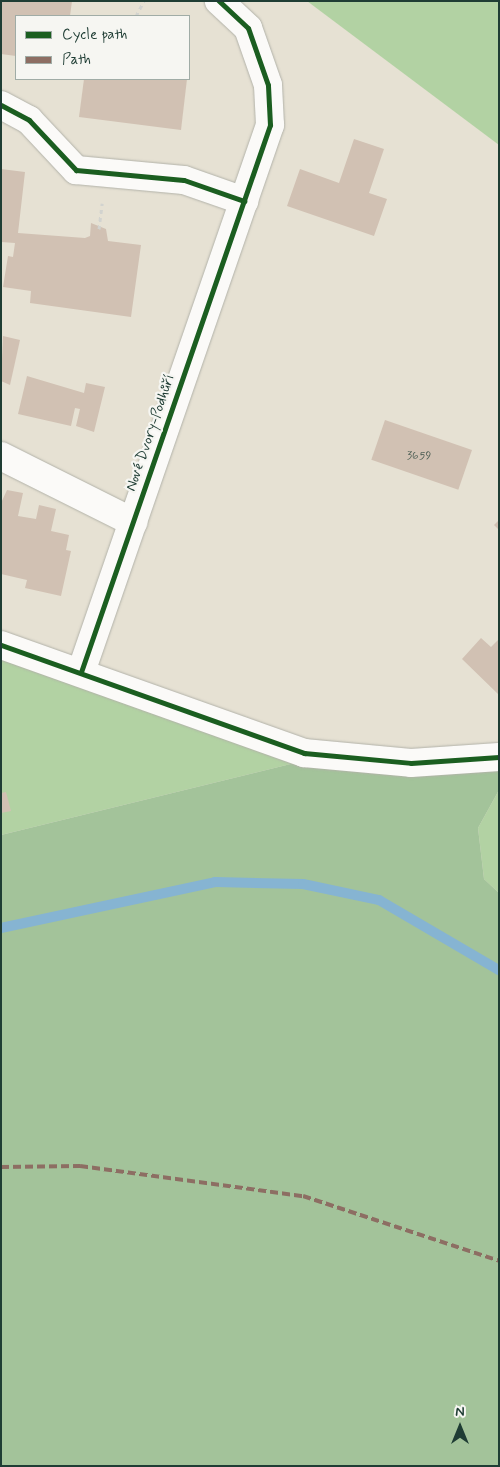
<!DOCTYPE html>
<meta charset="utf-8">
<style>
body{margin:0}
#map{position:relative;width:500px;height:1467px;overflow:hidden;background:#e6e1d3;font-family:Mynerve,sans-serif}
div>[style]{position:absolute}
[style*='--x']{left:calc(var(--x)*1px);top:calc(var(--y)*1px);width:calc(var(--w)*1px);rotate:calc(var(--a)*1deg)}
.green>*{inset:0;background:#b2d2a3}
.forest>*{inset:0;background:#a3c39a}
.stream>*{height:10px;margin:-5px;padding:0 5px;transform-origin:5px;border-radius:5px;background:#86b4d2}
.building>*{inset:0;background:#d1c1b3;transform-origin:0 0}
.path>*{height:3px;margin-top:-1.5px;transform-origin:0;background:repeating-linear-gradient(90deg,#d2d3cf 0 4px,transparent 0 8px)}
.roads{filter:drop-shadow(0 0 1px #b2b2a9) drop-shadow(0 0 1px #b2b2a9)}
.minor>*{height:28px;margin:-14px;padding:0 14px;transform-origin:14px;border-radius:14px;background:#fbfaf8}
.quiet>*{height:4px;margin-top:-2px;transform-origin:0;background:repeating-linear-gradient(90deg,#8d6e63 0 8px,transparent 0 12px)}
.cycleway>*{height:5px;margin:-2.5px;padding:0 2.5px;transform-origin:2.5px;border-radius:2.5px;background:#1b5e20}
span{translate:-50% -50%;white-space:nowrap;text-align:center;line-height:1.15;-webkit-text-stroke:4.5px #f6f6f2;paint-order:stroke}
.number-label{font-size:12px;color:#4c5e54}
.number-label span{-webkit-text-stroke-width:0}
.street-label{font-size:15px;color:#1f3d34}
.frame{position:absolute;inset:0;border:2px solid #1f3d34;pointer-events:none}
.legend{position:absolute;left:15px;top:15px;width:175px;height:65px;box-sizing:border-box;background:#f6f6f2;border:1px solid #a0aca6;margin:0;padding:6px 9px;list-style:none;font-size:15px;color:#1f3d34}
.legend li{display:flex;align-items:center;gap:10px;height:25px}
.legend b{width:25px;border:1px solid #a0aca6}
.north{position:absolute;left:435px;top:1402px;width:50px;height:50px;-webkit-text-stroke:4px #f6f6f2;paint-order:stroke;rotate:0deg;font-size:14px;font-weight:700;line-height:20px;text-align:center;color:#1f3d34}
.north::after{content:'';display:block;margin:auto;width:18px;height:22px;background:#1f3d34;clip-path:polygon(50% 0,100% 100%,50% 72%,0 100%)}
</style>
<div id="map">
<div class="green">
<div style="clip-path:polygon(307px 1px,499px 1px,499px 145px)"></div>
<div style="clip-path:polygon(1px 654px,307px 760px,1px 835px)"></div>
<div style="clip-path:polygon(499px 790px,499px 893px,484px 879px,478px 828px)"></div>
</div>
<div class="forest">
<div style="clip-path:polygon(307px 760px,499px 768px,499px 790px,478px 828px,484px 879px,499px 893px,499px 1466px,1px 1466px,1px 835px)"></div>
</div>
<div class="stream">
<div style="--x:1;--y:928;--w:219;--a:-12.1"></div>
<div style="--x:215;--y:882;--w:88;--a:1.3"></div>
<div style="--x:303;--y:884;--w:78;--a:11.9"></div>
<div style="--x:379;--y:900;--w:139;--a:30.3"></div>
</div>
<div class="building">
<div style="clip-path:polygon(1px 1px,72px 1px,70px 16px,16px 16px,16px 56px,1px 54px)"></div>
<div style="clip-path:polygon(84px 79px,187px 79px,181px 130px,79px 117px)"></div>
<div style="clip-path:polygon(354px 139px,384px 149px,369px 193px,387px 199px,374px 236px,287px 206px,300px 169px,339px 183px)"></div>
<div style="clip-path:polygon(1px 169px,25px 172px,18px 233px,85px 238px,90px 236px,91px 223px,106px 229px,108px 241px,141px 245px,131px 317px,30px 303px,31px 291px,3px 287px,8px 256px,13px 257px,15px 243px,1px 242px)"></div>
<div style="clip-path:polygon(3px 336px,20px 340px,10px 385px,1px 381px)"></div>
<div style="clip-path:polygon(27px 376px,84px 393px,86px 383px,105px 387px,94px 432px,76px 426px,80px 409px,75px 408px,71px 426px,18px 414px)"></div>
<div style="left:385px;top:420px;width:92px;height:42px;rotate:19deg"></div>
<div style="clip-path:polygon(7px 490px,23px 493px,18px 516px,36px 519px,39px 505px,56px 509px,51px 531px,69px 535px,66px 550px,71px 551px,61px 596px,25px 588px,27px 580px,1px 574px,1px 503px)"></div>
<div style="clip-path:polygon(499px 520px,499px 530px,494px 525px)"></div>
<div style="clip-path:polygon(481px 638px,491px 647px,499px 639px,499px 695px,462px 659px)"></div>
<div style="clip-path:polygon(6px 792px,11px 811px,1px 813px,1px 793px)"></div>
</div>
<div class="path">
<div style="--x:136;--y:16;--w:17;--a:-62"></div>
<div style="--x:99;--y:229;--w:26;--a:-83"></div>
</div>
<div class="roads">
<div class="minor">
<div style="--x:1;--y:105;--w:32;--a:28"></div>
<div style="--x:29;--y:120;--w:69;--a:46.8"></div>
<div style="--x:76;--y:170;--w:108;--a:5.3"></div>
<div style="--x:184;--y:180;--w:64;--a:19.3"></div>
<div style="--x:1;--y:456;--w:148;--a:26.6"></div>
<div style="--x:1;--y:645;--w:322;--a:19.6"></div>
<div style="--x:304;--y:753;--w:107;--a:5.3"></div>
<div style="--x:411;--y:763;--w:88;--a:-3.9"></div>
<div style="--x:81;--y:672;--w:579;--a:-70.94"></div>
<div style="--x:270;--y:125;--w:40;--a:-92.9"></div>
<div style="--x:268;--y:85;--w:60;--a:-109.3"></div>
<div style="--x:248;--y:28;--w:40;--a:-137"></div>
</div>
</div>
<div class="quiet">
<div style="--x:1;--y:1167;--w:79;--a:-0.7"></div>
<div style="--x:80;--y:1166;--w:225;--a:7.7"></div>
<div style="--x:303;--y:1196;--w:206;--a:18.3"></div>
</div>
<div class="cycleway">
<div style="--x:1;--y:105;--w:32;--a:28"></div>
<div style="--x:29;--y:120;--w:69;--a:46.8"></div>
<div style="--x:76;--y:170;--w:108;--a:5.3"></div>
<div style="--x:184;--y:180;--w:64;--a:19.3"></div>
<div style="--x:1;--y:645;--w:322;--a:19.6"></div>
<div style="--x:304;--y:753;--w:107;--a:5.3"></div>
<div style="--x:411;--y:763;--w:88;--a:-3.9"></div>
<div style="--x:81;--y:672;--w:579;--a:-70.94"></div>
<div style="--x:270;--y:125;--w:40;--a:-92.9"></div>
<div style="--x:268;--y:85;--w:60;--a:-109.3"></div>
<div style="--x:248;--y:28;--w:40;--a:-137"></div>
</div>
<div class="number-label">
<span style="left:419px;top:457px">3659</span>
</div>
<div class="street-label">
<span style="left:151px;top:433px;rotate:-71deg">Nové Dvory-Podhůří</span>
</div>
<div class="frame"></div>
<ul class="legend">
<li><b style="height:6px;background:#1b5e20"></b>Cycle path</li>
<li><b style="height:6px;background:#8d6e63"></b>Path</li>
</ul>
<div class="north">N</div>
</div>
